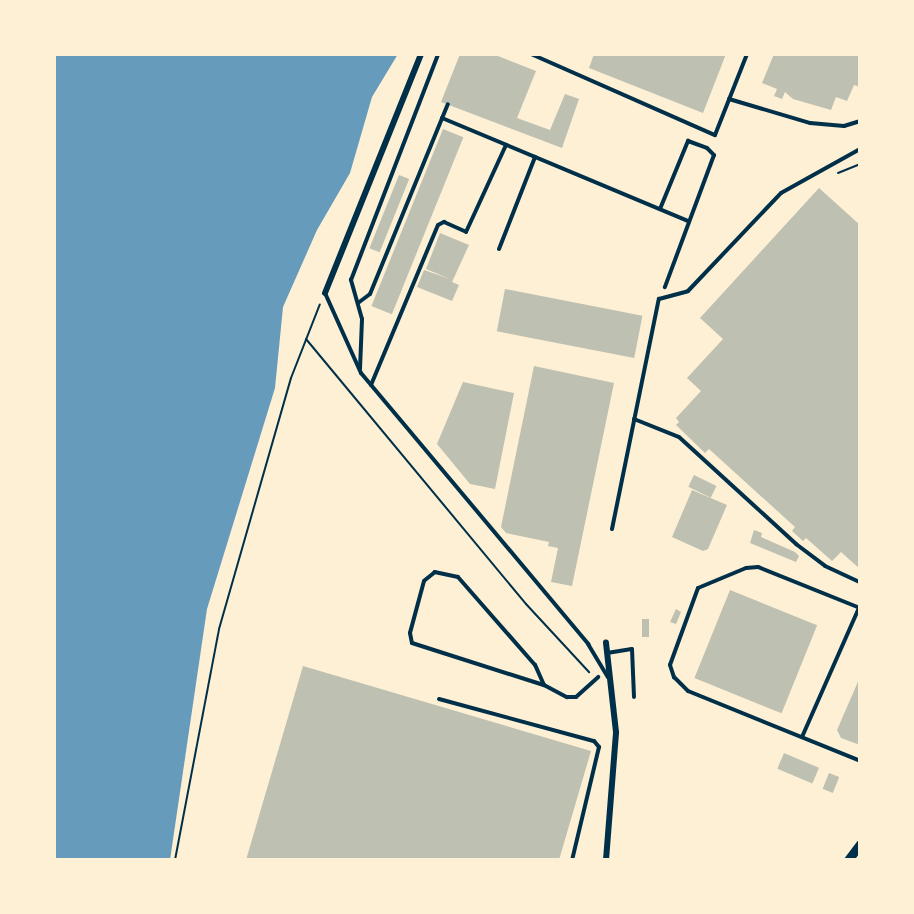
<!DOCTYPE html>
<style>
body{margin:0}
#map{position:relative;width:914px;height:914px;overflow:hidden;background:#fdf0d5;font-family:"PT Sans Narrow",sans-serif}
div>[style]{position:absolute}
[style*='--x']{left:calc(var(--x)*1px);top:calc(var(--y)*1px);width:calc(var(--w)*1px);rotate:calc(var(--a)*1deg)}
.water>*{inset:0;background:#669bbc}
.building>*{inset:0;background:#bec0b2;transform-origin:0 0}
.path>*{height:2px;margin:-1px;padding:0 1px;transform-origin:1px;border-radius:1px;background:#003049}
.service>*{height:4px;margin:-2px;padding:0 2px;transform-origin:2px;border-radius:2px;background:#003049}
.minor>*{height:6px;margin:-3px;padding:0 3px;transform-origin:3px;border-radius:3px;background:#003049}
.tertiary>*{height:9px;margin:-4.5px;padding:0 4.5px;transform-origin:4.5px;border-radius:4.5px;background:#003049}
span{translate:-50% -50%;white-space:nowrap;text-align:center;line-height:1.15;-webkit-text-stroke:4.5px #fdf0d5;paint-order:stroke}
.frame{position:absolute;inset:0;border:56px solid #fdf0d5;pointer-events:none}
</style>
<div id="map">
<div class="water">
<div style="clip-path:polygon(54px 54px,398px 54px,372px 97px,350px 173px,317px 230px,283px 307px,275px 388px,207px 609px,170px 860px,54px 860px)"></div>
</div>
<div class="building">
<div style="clip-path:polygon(460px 54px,493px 54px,536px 71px,517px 118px,550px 130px,565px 94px,579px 99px,562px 148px,441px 102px)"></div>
<div style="clip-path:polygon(594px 54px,726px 54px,703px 113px,589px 68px)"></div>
<div style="clip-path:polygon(774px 54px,860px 54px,860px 87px,854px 85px,847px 101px,836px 97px,831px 110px,793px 99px,785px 92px,782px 99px,774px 96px,777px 89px,762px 83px)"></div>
<div style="left:443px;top:129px;width:22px;height:191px;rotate:22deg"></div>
<div style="left:399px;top:175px;width:11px;height:79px;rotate:22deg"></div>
<div style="clip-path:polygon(819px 188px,860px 225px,860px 569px,841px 552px,832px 561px,806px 538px,803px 541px,792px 531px,795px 527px,709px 449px,705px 453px,676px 425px,679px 422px,676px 418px,701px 391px,687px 378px,723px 339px,700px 318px)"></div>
<div style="clip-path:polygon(440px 233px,469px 245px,452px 282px,459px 285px,452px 301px,417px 287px,424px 270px,450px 279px,426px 269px)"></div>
<div style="left:505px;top:289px;width:140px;height:43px;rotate:11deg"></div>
<div style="clip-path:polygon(534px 366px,614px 383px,572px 586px,551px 582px,558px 548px,548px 546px,549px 542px,506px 533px,501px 527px)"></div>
<div style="clip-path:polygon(463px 382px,514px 393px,495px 489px,470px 484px,437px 444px)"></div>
<div style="left:694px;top:475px;width:25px;height:13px;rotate:26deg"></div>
<div style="clip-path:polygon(692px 490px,727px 505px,708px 549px,703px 551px,672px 537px)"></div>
<div style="clip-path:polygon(754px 530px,762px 533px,761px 537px,795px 552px,799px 556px,796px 562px,750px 543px)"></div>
<div style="left:730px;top:590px;width:94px;height:95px;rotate:22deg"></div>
<div style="clip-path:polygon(676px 609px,681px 612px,676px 624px,670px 622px)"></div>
<div style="left:642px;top:619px;width:7px;height:18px"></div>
<div style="clip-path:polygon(303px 666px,591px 751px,559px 860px,246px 860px)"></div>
<div style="clip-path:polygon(860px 677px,860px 745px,841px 738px,837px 730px)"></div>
<div style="left:784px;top:753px;width:38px;height:17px;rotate:23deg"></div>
<div style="left:829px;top:773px;width:11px;height:17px;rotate:22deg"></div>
</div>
<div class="path">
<div style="--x:838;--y:173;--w:24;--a:-22"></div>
<div style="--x:306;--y:339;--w:344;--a:50.3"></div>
<div style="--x:526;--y:604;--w:93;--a:47.2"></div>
<div style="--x:175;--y:860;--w:235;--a:-79.2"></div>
<div style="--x:219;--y:629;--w:261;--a:-74"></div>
<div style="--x:291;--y:378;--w:79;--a:-68.6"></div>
</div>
<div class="service">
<div style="--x:531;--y:54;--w:201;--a:23.8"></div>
<div style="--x:715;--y:135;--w:87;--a:-68.4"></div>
<div style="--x:729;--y:99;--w:84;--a:16.5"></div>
<div style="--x:810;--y:123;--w:34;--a:5"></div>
<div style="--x:844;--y:126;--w:17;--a:-17"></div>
<div style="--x:442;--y:118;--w:267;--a:22.7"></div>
<div style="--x:660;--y:209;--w:74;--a:-67.6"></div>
<div style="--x:688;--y:141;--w:20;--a:20"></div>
<div style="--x:707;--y:148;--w:10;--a:45"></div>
<div style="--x:714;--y:155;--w:141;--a:110.4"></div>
<div style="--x:499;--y:249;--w:99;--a:-68.6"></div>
<div style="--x:325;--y:293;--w:88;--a:65.8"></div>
<div style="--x:361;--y:373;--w:354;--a:50"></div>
<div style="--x:588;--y:644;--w:39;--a:59"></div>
<div style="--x:358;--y:303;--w:15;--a:-37"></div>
<div style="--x:370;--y:294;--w:205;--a:-67.7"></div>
<div style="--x:360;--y:369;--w:50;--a:-87.7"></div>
<div style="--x:362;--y:319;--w:41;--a:-105.8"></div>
<div style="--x:351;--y:280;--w:242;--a:-68.9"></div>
<div style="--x:371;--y:385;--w:173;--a:-67.3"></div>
<div style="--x:438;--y:225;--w:7;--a:-27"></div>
<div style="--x:444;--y:222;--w:24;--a:24"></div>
<div style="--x:466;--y:232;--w:96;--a:-65.3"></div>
<div style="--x:634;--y:419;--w:48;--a:21.8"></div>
<div style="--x:679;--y:437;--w:159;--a:42.4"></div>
<div style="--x:796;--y:544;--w:36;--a:37"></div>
<div style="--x:825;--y:566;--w:38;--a:25"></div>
<div style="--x:612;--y:529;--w:235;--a:-78.5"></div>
<div style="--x:659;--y:299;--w:30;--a:-15"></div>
<div style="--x:688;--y:291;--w:135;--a:-46.5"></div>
<div style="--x:781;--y:193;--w:90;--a:-29.1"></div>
<div style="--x:860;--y:608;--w:110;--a:-158.1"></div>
<div style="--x:758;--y:567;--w:12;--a:175"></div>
<div style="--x:746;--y:568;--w:52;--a:157.4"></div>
<div style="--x:698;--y:588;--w:82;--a:110"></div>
<div style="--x:670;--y:665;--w:13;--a:72"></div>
<div style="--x:674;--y:677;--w:20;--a:45"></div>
<div style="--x:688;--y:691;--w:186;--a:22.1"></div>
<div style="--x:607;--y:653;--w:25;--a:-9"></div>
<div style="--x:632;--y:649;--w:48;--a:87.6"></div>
<div style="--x:544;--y:685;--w:22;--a:-114"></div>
<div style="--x:535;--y:665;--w:117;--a:-131.2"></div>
<div style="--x:458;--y:577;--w:24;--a:-168"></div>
<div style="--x:435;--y:572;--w:14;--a:141"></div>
<div style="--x:424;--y:581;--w:54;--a:105.1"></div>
<div style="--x:410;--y:633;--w:10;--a:79"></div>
<div style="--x:412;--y:643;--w:139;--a:17.7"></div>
<div style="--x:544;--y:685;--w:26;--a:28"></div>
<div style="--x:567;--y:697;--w:9;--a:0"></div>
<div style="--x:576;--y:697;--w:30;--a:-42"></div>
<div style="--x:439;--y:699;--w:161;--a:15.2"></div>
<div style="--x:594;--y:741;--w:8;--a:50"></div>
<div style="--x:599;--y:747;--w:116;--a:103.4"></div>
<div style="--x:802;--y:737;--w:141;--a:-66.2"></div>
</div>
<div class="minor">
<div style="--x:325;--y:293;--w:258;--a:-68.1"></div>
<div style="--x:606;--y:860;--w:128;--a:-85.5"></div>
<div style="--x:616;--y:732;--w:90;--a:-96.4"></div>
</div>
<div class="tertiary">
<div style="--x:848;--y:860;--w:20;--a:-53"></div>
</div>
<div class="frame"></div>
</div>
